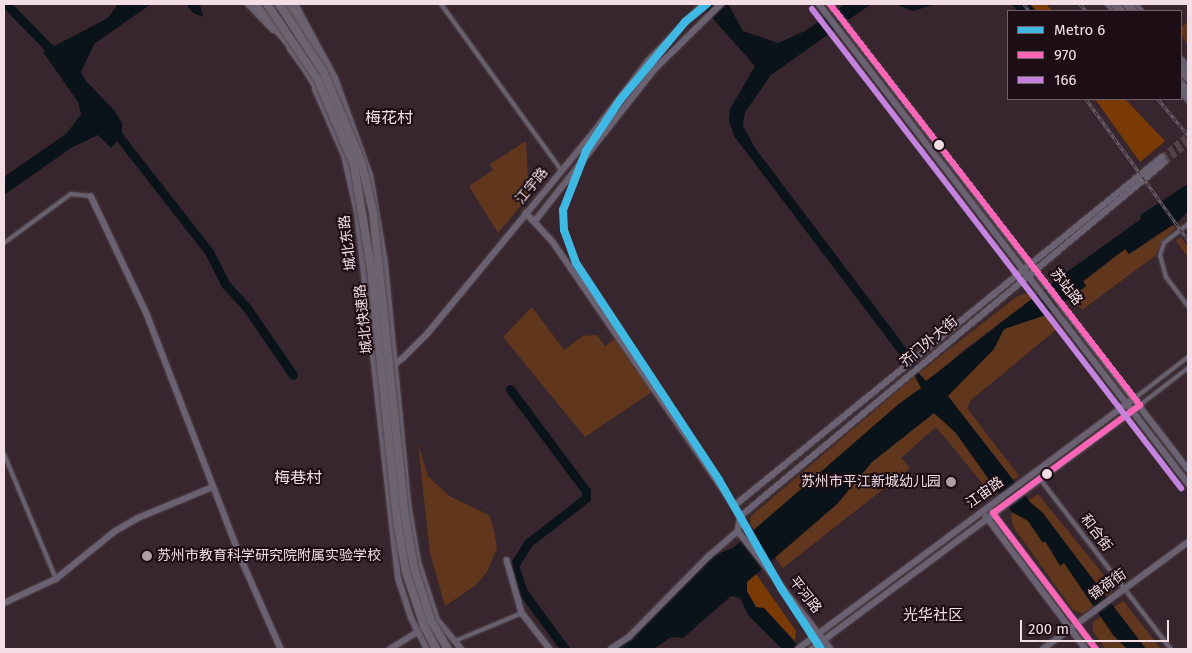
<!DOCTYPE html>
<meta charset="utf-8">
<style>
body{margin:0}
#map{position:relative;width:1192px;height:653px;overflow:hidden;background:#37262e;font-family:"Fira Sans","Noto Sans SC",sans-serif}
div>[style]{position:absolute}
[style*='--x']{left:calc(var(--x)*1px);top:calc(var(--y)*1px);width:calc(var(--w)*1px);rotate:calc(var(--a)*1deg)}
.green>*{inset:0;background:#60361c}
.forest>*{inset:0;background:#793a06}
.water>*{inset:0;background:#0a1319}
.river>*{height:9px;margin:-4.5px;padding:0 4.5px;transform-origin:4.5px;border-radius:4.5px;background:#0a1319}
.secondary-tunnel>*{height:5.5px;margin-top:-2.75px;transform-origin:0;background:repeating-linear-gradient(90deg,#53424a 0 5.5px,transparent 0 8.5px)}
.roads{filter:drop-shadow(0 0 1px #54454b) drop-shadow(0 0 1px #54454b)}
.street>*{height:4px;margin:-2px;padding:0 2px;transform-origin:2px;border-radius:2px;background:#67606f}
.secondary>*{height:5.5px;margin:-2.75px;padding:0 2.75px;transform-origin:2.75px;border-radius:2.75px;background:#6a6272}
.primary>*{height:6px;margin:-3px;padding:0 3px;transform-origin:3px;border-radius:3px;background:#695f6f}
.highway>*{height:8px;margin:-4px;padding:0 4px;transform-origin:4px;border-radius:4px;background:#6d6370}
.rail>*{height:3px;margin-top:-1.5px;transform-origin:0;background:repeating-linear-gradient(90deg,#1c0e14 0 4px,#6a606a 0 8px);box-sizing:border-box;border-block:1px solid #6a606a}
.bridges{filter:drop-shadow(0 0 1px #54454b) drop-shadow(0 0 1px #54454b)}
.highway-bridge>*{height:8px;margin:-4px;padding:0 4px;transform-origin:4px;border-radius:4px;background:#6d6370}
.bus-1>*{height:6px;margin:-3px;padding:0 3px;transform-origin:3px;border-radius:3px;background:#fa66b7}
.bus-2>*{height:6px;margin:-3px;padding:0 3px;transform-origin:3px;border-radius:3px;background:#c483df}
.metro-1>*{height:8px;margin:-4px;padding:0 4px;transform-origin:4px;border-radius:4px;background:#3fb9e4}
.dots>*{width:14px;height:14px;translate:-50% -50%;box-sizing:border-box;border:2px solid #1c0e14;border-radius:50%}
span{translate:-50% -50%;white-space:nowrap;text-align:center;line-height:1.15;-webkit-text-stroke:4px #1c0e14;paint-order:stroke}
.street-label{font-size:14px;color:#f4dee6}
.poi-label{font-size:14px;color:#f4dee6}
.right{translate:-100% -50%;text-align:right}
.left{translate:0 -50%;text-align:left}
.neighbourhood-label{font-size:15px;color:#f4dee6}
.quarter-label{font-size:16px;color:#f4dee6}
.frame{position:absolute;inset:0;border:5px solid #f4dee6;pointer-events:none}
.legend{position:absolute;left:1007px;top:10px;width:175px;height:90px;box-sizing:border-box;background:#1c0e14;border:1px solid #726168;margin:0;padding:6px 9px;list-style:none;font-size:15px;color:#f4dee6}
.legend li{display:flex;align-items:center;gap:10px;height:25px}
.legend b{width:25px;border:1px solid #726168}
.scale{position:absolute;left:1020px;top:620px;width:149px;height:22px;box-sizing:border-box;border:2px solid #f4dee6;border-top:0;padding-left:6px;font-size:15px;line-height:18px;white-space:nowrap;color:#f4dee6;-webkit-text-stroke:4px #1c0e14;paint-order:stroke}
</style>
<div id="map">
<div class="green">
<div style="clip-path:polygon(1188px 22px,1188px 44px,1181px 35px,1181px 27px)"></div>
<div style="clip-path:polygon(526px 141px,529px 196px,498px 233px,469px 186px,493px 170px,490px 164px)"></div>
<div style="clip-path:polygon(1173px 225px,1176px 228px,1161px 242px,1156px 255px,1082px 310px,1072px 297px,1086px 286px,1083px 282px,1125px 249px,1129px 254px)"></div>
<div style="clip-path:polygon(1181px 237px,1188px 247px,1188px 257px,1176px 241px)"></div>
<div style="clip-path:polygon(1027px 293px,1033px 298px,961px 352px,920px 391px,900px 403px,755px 530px,750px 525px,750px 517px,915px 376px,1016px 297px)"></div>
<div style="clip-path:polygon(532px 307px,564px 350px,583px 336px,597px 335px,605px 346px,615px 339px,652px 392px,585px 437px,503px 337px)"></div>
<div style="clip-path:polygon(1047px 315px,1057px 329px,971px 400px,967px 408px,1019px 476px,1013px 480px,947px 396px,993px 349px,1004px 329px)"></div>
<div style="clip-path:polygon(934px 413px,956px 433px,997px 491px,992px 495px,936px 427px,901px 458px,910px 468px,783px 568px,775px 557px,837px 504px,872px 462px)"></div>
<div style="clip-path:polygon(418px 444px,428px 476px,449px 496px,489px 515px,494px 529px,497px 548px,487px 572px,476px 585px,445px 606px,430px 553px)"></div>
<div style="clip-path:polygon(1038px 494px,1112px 585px,1112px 592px,1083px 614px,1073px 610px,1014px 528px,1011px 517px,1014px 509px)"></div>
<div style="clip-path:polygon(1123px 601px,1126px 604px,1161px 649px,1106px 649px,1093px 632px,1093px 622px)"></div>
</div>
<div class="forest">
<div style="clip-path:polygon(1028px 4px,1046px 4px,1052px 11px,1033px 11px)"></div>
<div style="clip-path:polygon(1095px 99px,1125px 99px,1165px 141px,1140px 162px)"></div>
<div style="clip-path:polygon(756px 574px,796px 631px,795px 641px,764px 608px,757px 608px,747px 593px,747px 582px)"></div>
</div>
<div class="water">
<div style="clip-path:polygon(118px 4px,151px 4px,94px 44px,81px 72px,86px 81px,114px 110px,122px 123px,122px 135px,111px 148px,98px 135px,71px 148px,4px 195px,4px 177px,67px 133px,81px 114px,78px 102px,43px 52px,108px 18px)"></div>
<div style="clip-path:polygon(186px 4px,200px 4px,203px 17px,193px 13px)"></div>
<div style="clip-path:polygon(700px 4px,728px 4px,743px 31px,778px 43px,805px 31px,845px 4px,871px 4px,771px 75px,745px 112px,743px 126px,755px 148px,919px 365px,915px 369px,926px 381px,1060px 277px,1141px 219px,1140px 215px,1188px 184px,1188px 211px,1180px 220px,1129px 254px,1125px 249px,1083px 281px,1086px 286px,1048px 314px,1004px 329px,994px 349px,948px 396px,1031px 503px,1042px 512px,1146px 649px,1127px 649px,1113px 635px,1064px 563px,1060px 566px,1045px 541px,1043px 543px,1028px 521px,1012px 512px,956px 433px,934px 413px,872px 462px,837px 504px,747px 582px,747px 591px,756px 607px,764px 608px,801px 649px,782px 649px,749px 616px,740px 598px,731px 596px,683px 638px,671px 637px,654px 649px,615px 649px,710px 557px,733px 548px,900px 403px,921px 388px,912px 371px,734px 136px,729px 121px,730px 109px,755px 66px)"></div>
<div style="clip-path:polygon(894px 4px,935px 4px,913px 11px)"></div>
<div style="clip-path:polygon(1012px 4px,1030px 4px,1036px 11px,1017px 11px)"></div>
</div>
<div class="river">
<div style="--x:6;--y:4;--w:73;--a:45.6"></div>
<div style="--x:113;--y:129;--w:156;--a:52"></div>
<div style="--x:209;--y:252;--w:36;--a:63"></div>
<div style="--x:225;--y:284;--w:33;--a:47"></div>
<div style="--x:247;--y:308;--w:81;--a:55.5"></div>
<div style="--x:510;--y:389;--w:127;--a:53.3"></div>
<div style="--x:586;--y:491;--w:7;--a:90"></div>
<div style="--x:586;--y:498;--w:73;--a:142.2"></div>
<div style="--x:528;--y:543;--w:26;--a:122"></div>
<div style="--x:514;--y:565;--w:28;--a:72"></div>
<div style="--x:523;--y:592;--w:71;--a:53.6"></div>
</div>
<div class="secondary-tunnel">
<div style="--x:1162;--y:157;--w:34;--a:-40"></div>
<div style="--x:1165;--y:162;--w:30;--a:-40"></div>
</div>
<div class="roads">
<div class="street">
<div style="--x:441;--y:4;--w:205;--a:54.1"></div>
<div style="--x:1188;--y:224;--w:31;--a:142"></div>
<div style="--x:1164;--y:243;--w:13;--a:108"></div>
<div style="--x:1160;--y:255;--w:23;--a:75"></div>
<div style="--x:1166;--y:277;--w:36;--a:53"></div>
<div style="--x:4;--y:243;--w:83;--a:-36.2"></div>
<div style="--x:71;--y:194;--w:20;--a:6"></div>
<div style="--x:1135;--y:398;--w:67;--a:-37.7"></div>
<div style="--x:1140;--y:405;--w:61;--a:-37.6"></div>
<div style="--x:4;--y:454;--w:135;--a:67.4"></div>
<div style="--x:1040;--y:479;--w:215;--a:52.4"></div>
<div style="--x:455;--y:641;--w:73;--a:-22.7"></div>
</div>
<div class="secondary">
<div style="--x:819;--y:4;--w:605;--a:52.39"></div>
<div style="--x:830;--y:4;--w:587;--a:52.41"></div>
<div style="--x:91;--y:196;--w:131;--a:64.6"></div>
<div style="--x:147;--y:314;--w:269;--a:68.9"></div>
<div style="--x:244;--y:565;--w:92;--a:66.2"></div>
<div style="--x:526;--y:213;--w:40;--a:47"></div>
<div style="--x:553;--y:242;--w:332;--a:55.5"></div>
<div style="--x:741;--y:516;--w:15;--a:101"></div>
<div style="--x:535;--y:221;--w:195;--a:-51.7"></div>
<div style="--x:656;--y:68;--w:91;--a:-44.6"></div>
<div style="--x:379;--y:375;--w:29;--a:-35"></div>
<div style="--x:403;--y:358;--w:35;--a:-45"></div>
<div style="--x:428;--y:333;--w:259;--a:-50.5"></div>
<div style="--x:593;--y:133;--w:91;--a:-52.6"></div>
<div style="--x:648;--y:61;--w:79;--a:-46"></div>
<div style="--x:734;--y:506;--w:552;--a:-39.19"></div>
<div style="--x:992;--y:512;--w:172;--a:52.8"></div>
<div style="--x:741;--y:516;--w:552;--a:-39.86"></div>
<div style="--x:986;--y:516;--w:166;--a:53.1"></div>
<div style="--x:738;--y:531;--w:150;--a:51.8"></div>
<div style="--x:507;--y:560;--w:55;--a:74.2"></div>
<div style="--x:522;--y:613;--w:46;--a:52.1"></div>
<div style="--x:4;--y:603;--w:57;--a:-24.8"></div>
<div style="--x:56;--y:579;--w:75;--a:-39"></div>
<div style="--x:114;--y:532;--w:28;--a:-30"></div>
<div style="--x:138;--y:518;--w:81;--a:-22.5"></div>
<div style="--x:390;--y:649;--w:53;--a:-31.9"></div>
<div style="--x:611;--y:649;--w:22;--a:-34"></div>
<div style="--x:629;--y:637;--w:114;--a:-45.4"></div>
<div style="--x:709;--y:556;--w:38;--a:-41"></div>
<div style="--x:798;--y:649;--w:420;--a:-36.7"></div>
<div style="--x:812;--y:649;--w:409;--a:-36.6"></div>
<div style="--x:1043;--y:649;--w:180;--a:-36.4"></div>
</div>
<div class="primary">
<div style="--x:248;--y:4;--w:36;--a:46"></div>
<div style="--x:295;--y:4;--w:84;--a:61.6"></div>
<div style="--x:335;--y:78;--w:103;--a:70.2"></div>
<div style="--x:370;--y:175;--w:90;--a:80.4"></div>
<div style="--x:385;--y:264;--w:241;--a:84.5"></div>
<div style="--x:408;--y:504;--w:59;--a:80.2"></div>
<div style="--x:418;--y:562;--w:61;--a:71.9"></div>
<div style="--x:437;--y:620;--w:38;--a:50"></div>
<div style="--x:1108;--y:4;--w:10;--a:45"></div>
<div style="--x:1134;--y:4;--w:10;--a:45"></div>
<div style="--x:290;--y:49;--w:27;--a:54"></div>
<div style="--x:1181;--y:59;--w:11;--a:52"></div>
<div style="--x:315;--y:89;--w:72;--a:66.3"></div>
<div style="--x:344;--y:155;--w:58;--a:77.2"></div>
<div style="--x:357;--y:212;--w:368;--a:83.6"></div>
<div style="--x:398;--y:578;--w:42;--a:72"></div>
<div style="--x:411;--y:618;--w:35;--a:63"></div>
<div style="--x:1181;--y:91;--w:11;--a:52"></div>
</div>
<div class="highway">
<div style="--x:255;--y:4;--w:63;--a:49.5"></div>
<div style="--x:288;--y:4;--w:78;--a:59.2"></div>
<div style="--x:328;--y:71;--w:29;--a:70"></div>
<div style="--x:304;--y:66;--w:31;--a:58"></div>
<div style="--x:1181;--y:69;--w:11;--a:52"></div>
<div style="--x:1181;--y:84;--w:11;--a:52"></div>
</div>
</div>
<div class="rail">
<div style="--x:1024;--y:4;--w:9;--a:54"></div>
<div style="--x:1080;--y:4;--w:9;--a:49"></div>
<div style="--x:1086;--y:99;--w:174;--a:54.1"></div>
<div style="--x:1158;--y:99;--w:47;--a:50.2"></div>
</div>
<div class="bridges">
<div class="highway-bridge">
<div style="--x:267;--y:4;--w:92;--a:56.1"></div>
<div style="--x:318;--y:80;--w:92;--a:67"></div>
<div style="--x:354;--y:165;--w:104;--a:80.6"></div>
<div style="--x:371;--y:268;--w:253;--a:84.1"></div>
<div style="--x:397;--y:520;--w:53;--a:80.2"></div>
<div style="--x:406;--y:572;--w:57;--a:71.6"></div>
<div style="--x:424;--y:626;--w:26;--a:62"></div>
<div style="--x:279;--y:4;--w:82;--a:56.9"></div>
<div style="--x:324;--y:73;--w:95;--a:67.2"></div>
<div style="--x:361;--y:161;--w:52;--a:76.8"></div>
<div style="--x:373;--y:212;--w:307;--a:84"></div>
<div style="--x:405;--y:517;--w:52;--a:80"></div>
<div style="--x:414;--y:568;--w:56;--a:72.2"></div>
<div style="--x:431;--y:621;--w:33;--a:59"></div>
<div style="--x:1115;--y:4;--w:9;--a:49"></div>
<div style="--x:1127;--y:4;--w:9;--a:49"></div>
</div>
</div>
<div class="bus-1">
<div style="--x:830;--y:4;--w:507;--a:52.29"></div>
<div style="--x:1140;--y:405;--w:182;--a:143.7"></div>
<div style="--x:993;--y:513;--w:171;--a:52.9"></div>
</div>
<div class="bus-2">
<div style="--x:812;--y:9;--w:605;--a:52.39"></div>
</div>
<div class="metro-1">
<div style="--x:707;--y:4;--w:28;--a:141"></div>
<div style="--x:685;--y:22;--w:102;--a:129.8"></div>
<div style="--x:620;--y:100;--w:61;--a:123.7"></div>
<div style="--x:586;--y:151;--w:63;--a:111.3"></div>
<div style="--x:563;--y:210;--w:20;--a:87"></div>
<div style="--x:564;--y:230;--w:35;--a:70"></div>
<div style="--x:576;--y:263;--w:260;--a:56.6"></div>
<div style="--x:719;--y:480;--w:125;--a:60.1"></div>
<div style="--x:781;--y:588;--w:73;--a:56.7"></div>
</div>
<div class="dots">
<div style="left:939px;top:145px;background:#f4dee6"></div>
<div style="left:1047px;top:474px;background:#f4dee6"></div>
<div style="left:951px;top:482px;background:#b29ea6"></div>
<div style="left:147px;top:556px;background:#b29ea6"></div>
</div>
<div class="street-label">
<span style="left:532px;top:186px;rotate:-51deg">江宇路</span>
<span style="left:348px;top:243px;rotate:-97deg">城北东路</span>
<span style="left:1066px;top:287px;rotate:52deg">苏站路</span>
<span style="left:364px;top:319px;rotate:-96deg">城北快速路</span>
<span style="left:929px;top:342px;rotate:-40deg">齐门外大街</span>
<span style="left:985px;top:493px;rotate:-36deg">江宙路</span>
<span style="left:1096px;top:533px;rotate:53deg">和合街</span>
<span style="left:1108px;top:585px;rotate:-36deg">锦荷街</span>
<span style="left:805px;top:595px;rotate:52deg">平河路</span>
</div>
<div class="poi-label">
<span class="right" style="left:941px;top:482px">苏州市平江新城幼儿园</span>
<span class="left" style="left:157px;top:556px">苏州市教育科学研究院附属实验学校</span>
</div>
<div class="neighbourhood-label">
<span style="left:933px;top:616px">光华社区</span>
</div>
<div class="quarter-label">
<span style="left:389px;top:118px">梅花村</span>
<span style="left:298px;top:478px">梅巷村</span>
</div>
<div class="frame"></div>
<ul class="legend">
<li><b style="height:6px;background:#3fb9e4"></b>Metro 6</li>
<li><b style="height:6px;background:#fa66b7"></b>970</li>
<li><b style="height:6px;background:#c483df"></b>166</li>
</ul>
<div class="scale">200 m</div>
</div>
